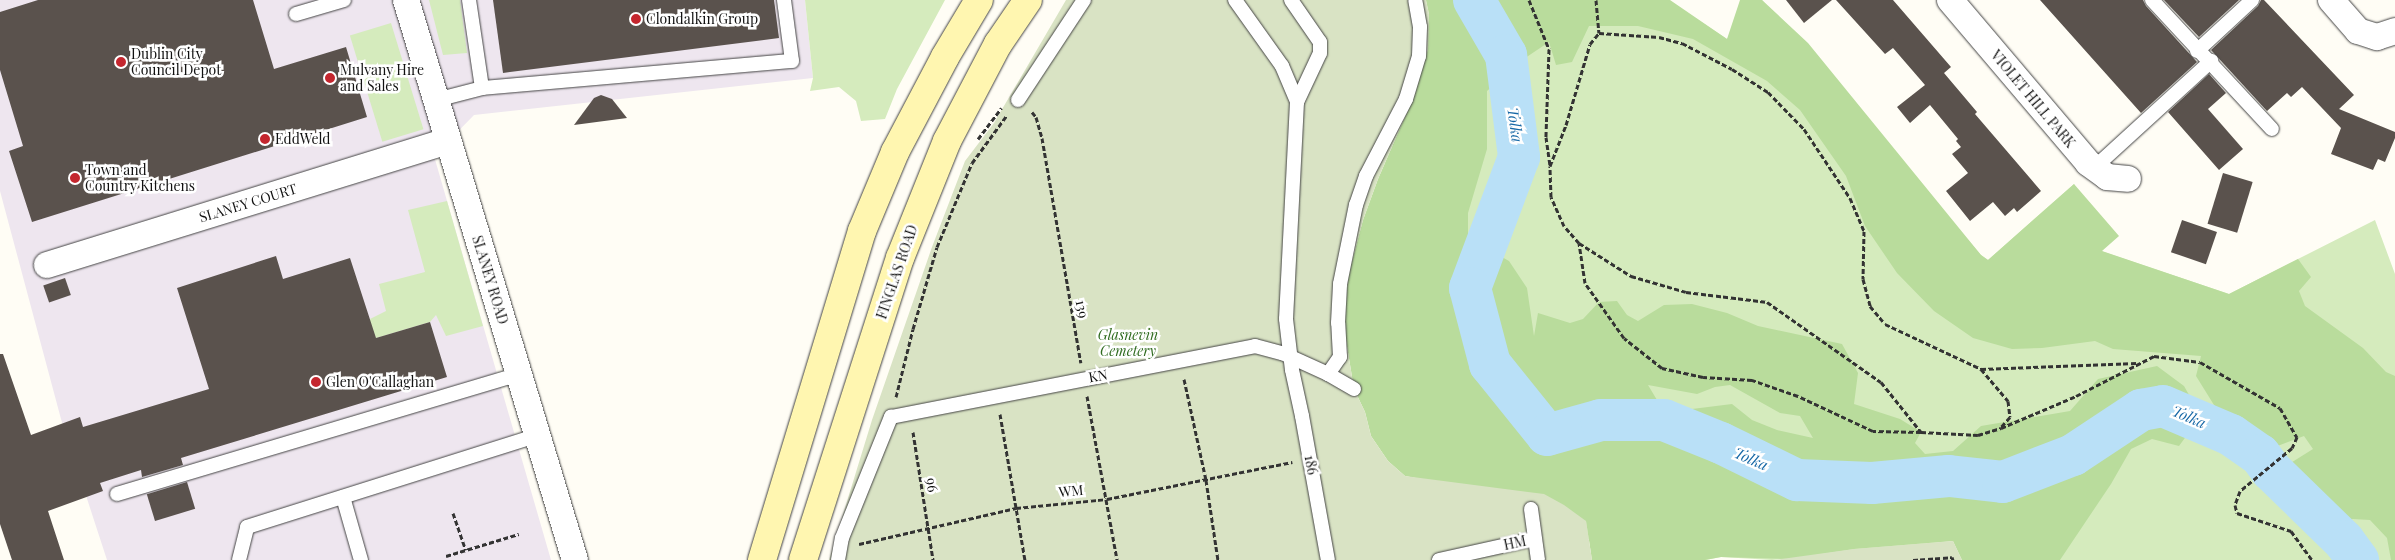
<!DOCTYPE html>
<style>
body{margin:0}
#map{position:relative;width:2395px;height:560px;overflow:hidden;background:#fffdf5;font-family:"Playfair Display",serif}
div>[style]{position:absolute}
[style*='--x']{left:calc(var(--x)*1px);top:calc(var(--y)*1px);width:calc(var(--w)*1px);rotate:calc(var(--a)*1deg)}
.industrial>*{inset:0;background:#eee6ef}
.green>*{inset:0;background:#d5ebbd;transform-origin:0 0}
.forest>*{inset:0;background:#b9dc9c}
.cemetery>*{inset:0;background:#d9e3c4}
.river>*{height:42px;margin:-21px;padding:0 21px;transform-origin:21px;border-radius:21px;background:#b9e0f7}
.building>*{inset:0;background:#5a524d;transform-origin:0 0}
.path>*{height:3px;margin-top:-1.5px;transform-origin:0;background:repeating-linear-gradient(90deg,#333 0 5px,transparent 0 7.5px)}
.roads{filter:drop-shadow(0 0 1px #444) drop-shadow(0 0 1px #444)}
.lane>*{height:14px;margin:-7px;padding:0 7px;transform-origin:7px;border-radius:7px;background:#fff}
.street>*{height:26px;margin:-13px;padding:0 13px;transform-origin:13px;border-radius:13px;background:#fff}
.secondary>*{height:28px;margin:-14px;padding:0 14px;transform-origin:14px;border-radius:14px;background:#fff6b0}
.dots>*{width:14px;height:14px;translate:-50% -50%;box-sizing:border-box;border:2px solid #fff;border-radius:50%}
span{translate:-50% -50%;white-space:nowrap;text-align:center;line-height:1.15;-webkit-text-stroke:5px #fff;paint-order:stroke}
.poi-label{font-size:14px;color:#111}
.left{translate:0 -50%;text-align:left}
.street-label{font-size:14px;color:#111}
.park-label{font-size:14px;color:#2f6b1f;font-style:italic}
.water-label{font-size:15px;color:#1768a6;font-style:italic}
</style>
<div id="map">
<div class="industrial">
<div style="clip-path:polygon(0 0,805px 0,813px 78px,474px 115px,434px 156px,551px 560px,107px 560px,61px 419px,0 191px)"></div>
</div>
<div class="green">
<div style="clip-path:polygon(429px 0,460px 0,467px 53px,443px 55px)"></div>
<div style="clip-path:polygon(805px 0,945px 0,897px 89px,885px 119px,861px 121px,856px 101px,839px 87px,810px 91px,813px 78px)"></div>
<div style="clip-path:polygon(1426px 0,1668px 0,1727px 39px,1762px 0,1981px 255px,1988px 260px,2074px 184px,2101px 251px,2229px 294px,2375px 220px,2395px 274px,2395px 560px,1962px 560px,1953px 541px,1772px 560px,1721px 557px,1705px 560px,1592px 560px,1590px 540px,1365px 412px,1429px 14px)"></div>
<div style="left:391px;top:23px;width:111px;height:43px;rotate:73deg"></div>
<div style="clip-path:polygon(447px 201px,483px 326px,446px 336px,436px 315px,430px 322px,306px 359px,336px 330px,370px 319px,386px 311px,379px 284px,425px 272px,408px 210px)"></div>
</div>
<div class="forest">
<div style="clip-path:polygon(evenodd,1426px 0,1670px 0,1727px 39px,1740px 0,1762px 0,1808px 43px,1981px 255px,1988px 260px,2074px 184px,2119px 236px,2102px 251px,2229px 294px,2298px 259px,2311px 277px,2299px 291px,2305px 306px,2363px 348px,2386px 372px,2395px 376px,2395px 560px,2391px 560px,2387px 538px,2370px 520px,2353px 519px,2334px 522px,2289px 464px,2313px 449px,2304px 436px,2267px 450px,2242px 434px,2214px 405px,2196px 376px,2201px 356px,2113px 349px,2095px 341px,2042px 348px,2012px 349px,1973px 338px,1934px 311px,1897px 273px,1865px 226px,1846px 176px,1800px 110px,1767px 81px,1693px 39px,1638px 26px,1589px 26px,1572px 62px,1556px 65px,1549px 42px,1519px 62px,1487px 91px,1487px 149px,1468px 213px,1468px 234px,1475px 242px,1509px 261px,1527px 288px,1534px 336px,1538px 313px,1570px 323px,1583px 319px,1599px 302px,1617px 301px,1627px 315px,1638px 321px,1664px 305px,1692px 304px,1727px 313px,1758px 326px,1842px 344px,1858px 373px,1854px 404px,1900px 419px,1921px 432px,1915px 443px,1925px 454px,1953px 451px,1981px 426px,2070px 411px,2098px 379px,2157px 366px,2184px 386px,2201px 416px,2179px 446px,2152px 439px,2131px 449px,2111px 484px,2060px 560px,1962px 560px,1953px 541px,1854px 549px,1790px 559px,1721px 557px,1705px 560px,1592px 560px,1586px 521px,1432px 481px,1405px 476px,1388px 461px,1371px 436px,1365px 412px,1354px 389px,1344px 328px,1348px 276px,1363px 220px,1378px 179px,1414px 96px,1428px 49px,1429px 14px,1426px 0,1648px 385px,1697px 394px,1715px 387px,1730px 385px,1780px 413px,1800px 416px,1813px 438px,1777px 430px,1752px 420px,1732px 404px,1692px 409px,1657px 400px,1648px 385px)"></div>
</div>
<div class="cemetery">
<div style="clip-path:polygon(1066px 0,1426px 0,1429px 14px,1428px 49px,1414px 96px,1378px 179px,1363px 220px,1348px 276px,1344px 328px,1354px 389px,1365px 412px,1371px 436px,1388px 461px,1405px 476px,1544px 494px,1564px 505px,1586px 521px,1592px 560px,829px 560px,872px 420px,932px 247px,965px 161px,994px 123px)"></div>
<div style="clip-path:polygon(1953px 541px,1962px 560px,1775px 560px,1854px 549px)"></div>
</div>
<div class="river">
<div style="--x:1474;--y:0;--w:64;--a:59.8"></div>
<div style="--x:1506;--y:55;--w:103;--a:82.7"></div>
<div style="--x:1519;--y:157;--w:140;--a:110.5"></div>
<div style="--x:1470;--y:288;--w:79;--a:75.3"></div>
<div style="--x:1490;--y:364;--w:91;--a:51.2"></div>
<div style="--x:1547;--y:435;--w:56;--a:-15.5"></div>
<div style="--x:1601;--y:420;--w:63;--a:0"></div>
<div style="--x:1664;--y:420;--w:61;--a:22"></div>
<div style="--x:1721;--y:443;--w:85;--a:26"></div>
<div style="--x:1797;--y:480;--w:75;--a:2.3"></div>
<div style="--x:1872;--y:483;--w:77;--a:-5.2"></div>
<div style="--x:1949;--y:476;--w:54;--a:6.3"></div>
<div style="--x:2003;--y:482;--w:75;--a:-21.1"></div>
<div style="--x:2073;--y:455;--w:82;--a:-33.5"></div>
<div style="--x:2141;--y:410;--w:22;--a:-10"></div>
<div style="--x:2163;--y:406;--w:74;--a:23.1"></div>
<div style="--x:2231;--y:435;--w:35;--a:35"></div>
<div style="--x:2260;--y:455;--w:19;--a:54"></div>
<div style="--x:2271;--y:470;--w:102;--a:44.2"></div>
<div style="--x:2344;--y:541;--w:24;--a:54"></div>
</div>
<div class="building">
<div style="clip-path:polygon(38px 0,253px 0,274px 69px,346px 47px,367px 117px,32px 222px,9px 151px,23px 146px,0 70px,0 12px)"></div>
<div style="clip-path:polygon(493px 0,774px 0,779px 38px,503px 73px)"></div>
<div style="clip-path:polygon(1786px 0,1832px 0,1804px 23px)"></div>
<div style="clip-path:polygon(1836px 0,1893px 0,1951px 67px,1944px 73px,1977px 112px,1975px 114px,2041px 191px,2017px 212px,2014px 208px,2005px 216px,1993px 202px,1970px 221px,1946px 191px,1968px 173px,1952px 154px,1961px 147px,1956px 141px,1958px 139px,1930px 105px,1910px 123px,1897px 107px,1925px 85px,1893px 48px,1885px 54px)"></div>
<div style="clip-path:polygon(2040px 0,2143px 0,2146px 6px,2197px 62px,2141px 113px)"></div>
<div style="clip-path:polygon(2164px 0,2239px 0,2199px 37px)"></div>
<div style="clip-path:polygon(2261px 0,2264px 0,2354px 95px,2339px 109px,2395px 132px,2395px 138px,2385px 162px,2378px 159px,2373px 170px,2331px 154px,2341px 128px,2302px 87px,2291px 97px,2287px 93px,2267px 111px,2211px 50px,2258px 6px)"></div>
<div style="clip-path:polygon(2209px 74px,2226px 93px,2208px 109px,2243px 149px,2219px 170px,2168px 112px)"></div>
<div style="clip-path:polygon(601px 95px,612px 99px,627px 118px,574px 125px,594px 98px)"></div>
<div style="left:2223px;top:173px;width:31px;height:53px;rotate:17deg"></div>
<div style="left:2182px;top:220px;width:37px;height:34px;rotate:19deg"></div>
<div style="clip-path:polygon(276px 256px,283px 279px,350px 258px,376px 338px,430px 322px,447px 377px,181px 458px,183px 465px,142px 477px,141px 470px,100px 483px,103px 491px,48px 511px,64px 560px,12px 560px,0 524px,0 354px,3px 354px,31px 435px,80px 417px,83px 427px,209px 389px,177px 288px)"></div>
<div style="left:65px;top:278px;width:18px;height:23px;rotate:71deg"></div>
<div style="left:187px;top:482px;width:28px;height:42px;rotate:73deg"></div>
</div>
<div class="path">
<div style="--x:1529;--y:0;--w:53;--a:67.8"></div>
<div style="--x:1549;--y:49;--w:88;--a:92"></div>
<div style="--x:1546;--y:137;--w:29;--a:82"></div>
<div style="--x:1596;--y:0;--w:33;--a:85"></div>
<div style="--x:1599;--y:33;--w:60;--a:3.8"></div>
<div style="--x:1659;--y:37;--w:24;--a:15"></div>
<div style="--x:1682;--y:43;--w:56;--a:27.5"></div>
<div style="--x:1732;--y:69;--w:43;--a:32.6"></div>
<div style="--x:1768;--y:92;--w:52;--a:45.8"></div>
<div style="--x:1804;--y:129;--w:83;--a:56.3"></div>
<div style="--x:1850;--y:198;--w:36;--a:67"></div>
<div style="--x:1864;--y:231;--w:48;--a:91.2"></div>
<div style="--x:1863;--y:279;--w:28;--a:75"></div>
<div style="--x:1870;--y:306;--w:23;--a:50"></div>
<div style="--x:1885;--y:324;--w:106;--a:25.1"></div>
<div style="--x:1981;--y:369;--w:42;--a:49.8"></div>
<div style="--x:2008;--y:401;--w:16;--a:83"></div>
<div style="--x:2010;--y:417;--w:13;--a:132"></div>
<div style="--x:1032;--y:112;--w:6;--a:51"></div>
<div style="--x:1036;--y:117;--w:22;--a:74"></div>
<div style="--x:1042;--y:138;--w:228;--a:80.2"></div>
<div style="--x:978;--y:139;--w:39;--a:-53"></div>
<div style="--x:1579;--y:243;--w:23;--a:-131"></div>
<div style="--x:1564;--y:226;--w:32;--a:-114"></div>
<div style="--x:1551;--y:197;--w:31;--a:-92"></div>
<div style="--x:1550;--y:166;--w:44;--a:-68.7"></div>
<div style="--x:1566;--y:125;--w:84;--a:-73.5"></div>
<div style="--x:1590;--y:44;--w:14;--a:-51"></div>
<div style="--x:1981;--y:369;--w:156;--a:-2.2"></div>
<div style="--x:1184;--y:379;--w:103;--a:77.7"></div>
<div style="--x:1206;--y:480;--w:81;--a:81.5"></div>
<div style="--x:1087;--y:396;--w:167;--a:79.6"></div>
<div style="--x:896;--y:397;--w:70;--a:-76"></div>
<div style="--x:913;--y:329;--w:85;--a:-73.7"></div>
<div style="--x:937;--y:247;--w:91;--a:-67.4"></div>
<div style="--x:972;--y:163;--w:59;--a:-53.9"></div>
<div style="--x:1000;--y:414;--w:148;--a:80.3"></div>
<div style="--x:913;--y:432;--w:130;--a:81.1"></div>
<div style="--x:1921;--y:432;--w:48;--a:-178.8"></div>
<div style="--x:1873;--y:431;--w:83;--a:-155"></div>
<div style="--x:1798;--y:396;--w:49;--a:-160.8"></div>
<div style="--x:1752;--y:380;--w:49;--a:-176.5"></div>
<div style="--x:1703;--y:377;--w:42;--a:-167.6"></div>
<div style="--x:1662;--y:368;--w:48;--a:-141.7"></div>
<div style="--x:1624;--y:338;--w:67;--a:-125.3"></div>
<div style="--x:1585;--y:283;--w:40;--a:-98.5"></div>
<div style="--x:1579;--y:243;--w:62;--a:32.4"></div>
<div style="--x:1631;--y:276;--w:57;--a:16.2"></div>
<div style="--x:1686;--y:292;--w:82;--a:7"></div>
<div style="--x:1767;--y:302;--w:139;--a:35.1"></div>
<div style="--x:1881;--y:382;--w:64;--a:51.3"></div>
<div style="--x:1921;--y:432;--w:57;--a:3"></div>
<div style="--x:1978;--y:435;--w:24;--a:-17"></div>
<div style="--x:2001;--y:428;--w:82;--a:-23.1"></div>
<div style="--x:2076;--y:396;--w:88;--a:-27.1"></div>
<div style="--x:2154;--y:356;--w:46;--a:7.4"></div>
<div style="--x:2200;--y:362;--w:92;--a:29.9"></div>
<div style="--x:2280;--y:408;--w:34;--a:60"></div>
<div style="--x:2297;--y:437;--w:12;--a:114"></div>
<div style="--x:2292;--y:448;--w:67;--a:140.4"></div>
<div style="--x:2240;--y:491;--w:15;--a:110"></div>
<div style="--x:2235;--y:505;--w:8;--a:76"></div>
<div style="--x:2237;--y:513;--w:57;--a:18.4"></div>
<div style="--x:2291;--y:531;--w:36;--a:54"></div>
<div style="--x:453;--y:513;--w:39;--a:71"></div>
<div style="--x:859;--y:544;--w:161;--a:-12.9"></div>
<div style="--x:1016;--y:508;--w:91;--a:-5.6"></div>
<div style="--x:1107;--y:499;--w:189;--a:-11.3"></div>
<div style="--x:446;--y:556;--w:76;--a:-16.8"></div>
<div style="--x:1913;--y:560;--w:39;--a:-4"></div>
<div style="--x:1952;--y:557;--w:3;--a:72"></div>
</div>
<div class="roads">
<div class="lane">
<div style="--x:469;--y:0;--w:89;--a:81.6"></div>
<div style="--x:1235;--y:0;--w:81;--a:54.5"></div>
<div style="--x:1282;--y:66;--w:39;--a:67"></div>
<div style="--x:1297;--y:102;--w:217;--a:92.9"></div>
<div style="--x:1286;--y:319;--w:51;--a:83.3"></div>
<div style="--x:1292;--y:370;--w:47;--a:77.7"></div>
<div style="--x:1302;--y:416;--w:146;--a:79.8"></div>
<div style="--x:1291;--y:0;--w:51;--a:55.4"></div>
<div style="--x:1320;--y:42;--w:11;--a:90"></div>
<div style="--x:1320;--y:53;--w:54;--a:115.1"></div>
<div style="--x:2152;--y:0;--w:176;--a:47.1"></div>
<div style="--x:296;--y:14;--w:50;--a:-16.3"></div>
<div style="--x:2197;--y:51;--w:75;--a:-42.8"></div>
<div style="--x:436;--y:100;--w:48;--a:-14.6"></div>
<div style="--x:482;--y:88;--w:311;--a:-5"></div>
<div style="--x:792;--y:61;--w:62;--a:-97.5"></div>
<div style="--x:1018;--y:100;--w:120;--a:-56.6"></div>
<div style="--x:2094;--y:168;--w:159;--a:-42.4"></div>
<div style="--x:1328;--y:374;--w:21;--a:-55"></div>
<div style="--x:1340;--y:357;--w:34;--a:-93"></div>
<div style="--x:1338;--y:323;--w:39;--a:-87"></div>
<div style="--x:1340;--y:284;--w:81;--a:-78.6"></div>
<div style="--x:1356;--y:205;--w:31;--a:-71"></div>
<div style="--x:1366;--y:176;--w:87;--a:-62.5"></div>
<div style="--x:1406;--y:99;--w:45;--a:-73.2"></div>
<div style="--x:1419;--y:56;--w:29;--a:-88"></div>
<div style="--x:1420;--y:27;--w:27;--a:-100"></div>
<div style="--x:117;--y:494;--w:420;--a:-16.6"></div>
<div style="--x:343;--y:497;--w:66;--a:74.1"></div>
<div style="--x:1531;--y:509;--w:51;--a:82.2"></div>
<div style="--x:239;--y:560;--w:34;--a:-76"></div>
<div style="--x:247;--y:527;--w:305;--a:-17.5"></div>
<div style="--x:838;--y:560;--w:22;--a:-80"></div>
<div style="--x:842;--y:538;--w:131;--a:-68"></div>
<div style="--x:891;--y:417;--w:371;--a:-11"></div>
<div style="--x:1255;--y:346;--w:28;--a:15"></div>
<div style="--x:1282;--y:353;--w:51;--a:24.5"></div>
<div style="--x:1328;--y:374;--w:30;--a:30"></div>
<div style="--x:1439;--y:560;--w:97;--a:-12.5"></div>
</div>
<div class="street">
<div style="--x:406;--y:0;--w:585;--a:73.21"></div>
<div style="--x:1950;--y:0;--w:214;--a:49.7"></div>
<div style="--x:2088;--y:163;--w:24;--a:36"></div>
<div style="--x:2107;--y:177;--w:21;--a:5"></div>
<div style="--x:2331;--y:0;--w:41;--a:48.9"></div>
<div style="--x:2358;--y:31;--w:20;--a:18"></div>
<div style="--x:2377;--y:37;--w:19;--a:-18"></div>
<div style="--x:47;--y:265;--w:420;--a:-17.2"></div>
</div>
<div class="secondary">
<div style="--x:762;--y:560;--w:344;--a:-73.1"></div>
<div style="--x:862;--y:231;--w:86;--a:-67.3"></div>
<div style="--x:895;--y:152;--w:107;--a:-62.2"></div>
<div style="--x:945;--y:57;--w:66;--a:-59.2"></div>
<div style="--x:803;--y:560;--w:317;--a:-72.2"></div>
<div style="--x:900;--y:258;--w:126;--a:-68.1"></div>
<div style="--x:947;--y:141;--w:110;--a:-62.3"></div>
<div style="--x:998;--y:44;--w:53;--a:-55.7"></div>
</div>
</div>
<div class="dots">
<div style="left:636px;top:19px;background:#c4262e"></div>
<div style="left:121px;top:62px;background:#c4262e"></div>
<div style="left:330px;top:78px;background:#c4262e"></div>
<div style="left:265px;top:139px;background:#c4262e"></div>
<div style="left:75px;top:178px;background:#c4262e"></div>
<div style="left:316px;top:382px;background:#c4262e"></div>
</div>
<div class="poi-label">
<span class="left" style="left:646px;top:19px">Clondalkin Group</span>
<span class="left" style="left:131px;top:62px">Dublin City<br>Council Depot</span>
<span class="left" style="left:340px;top:78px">Mulvany Hire<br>and Sales</span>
<span class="left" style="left:275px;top:139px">EddWeld</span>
<span class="left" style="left:85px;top:178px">Town and<br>Country Kitchens</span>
<span class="left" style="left:326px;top:382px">Glen O'Callaghan</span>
</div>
<div class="street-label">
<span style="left:2033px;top:99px;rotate:50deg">VIOLET HILL PARK</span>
<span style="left:248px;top:203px;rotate:-17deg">SLANEY COURT</span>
<span style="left:897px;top:272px;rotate:-71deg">FINGLAS ROAD</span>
<span style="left:490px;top:280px;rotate:73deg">SLANEY ROAD</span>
<span style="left:1082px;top:309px;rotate:79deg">139</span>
<span style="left:1098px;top:376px;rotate:-10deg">KN</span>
<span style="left:1311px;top:465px;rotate:80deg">186</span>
<span style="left:932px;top:485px;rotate:82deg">96</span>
<span style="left:1071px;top:491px;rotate:-6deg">WM</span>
<span style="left:1515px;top:543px;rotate:-12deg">HM</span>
</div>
<div class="park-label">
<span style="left:1128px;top:343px">Glasnevin<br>Cemetery</span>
</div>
<div class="water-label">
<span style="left:1515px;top:125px;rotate:82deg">Tolka</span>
<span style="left:2189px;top:417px;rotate:23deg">Tolka</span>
<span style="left:1751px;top:459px;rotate:24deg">Tolka</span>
</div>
</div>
